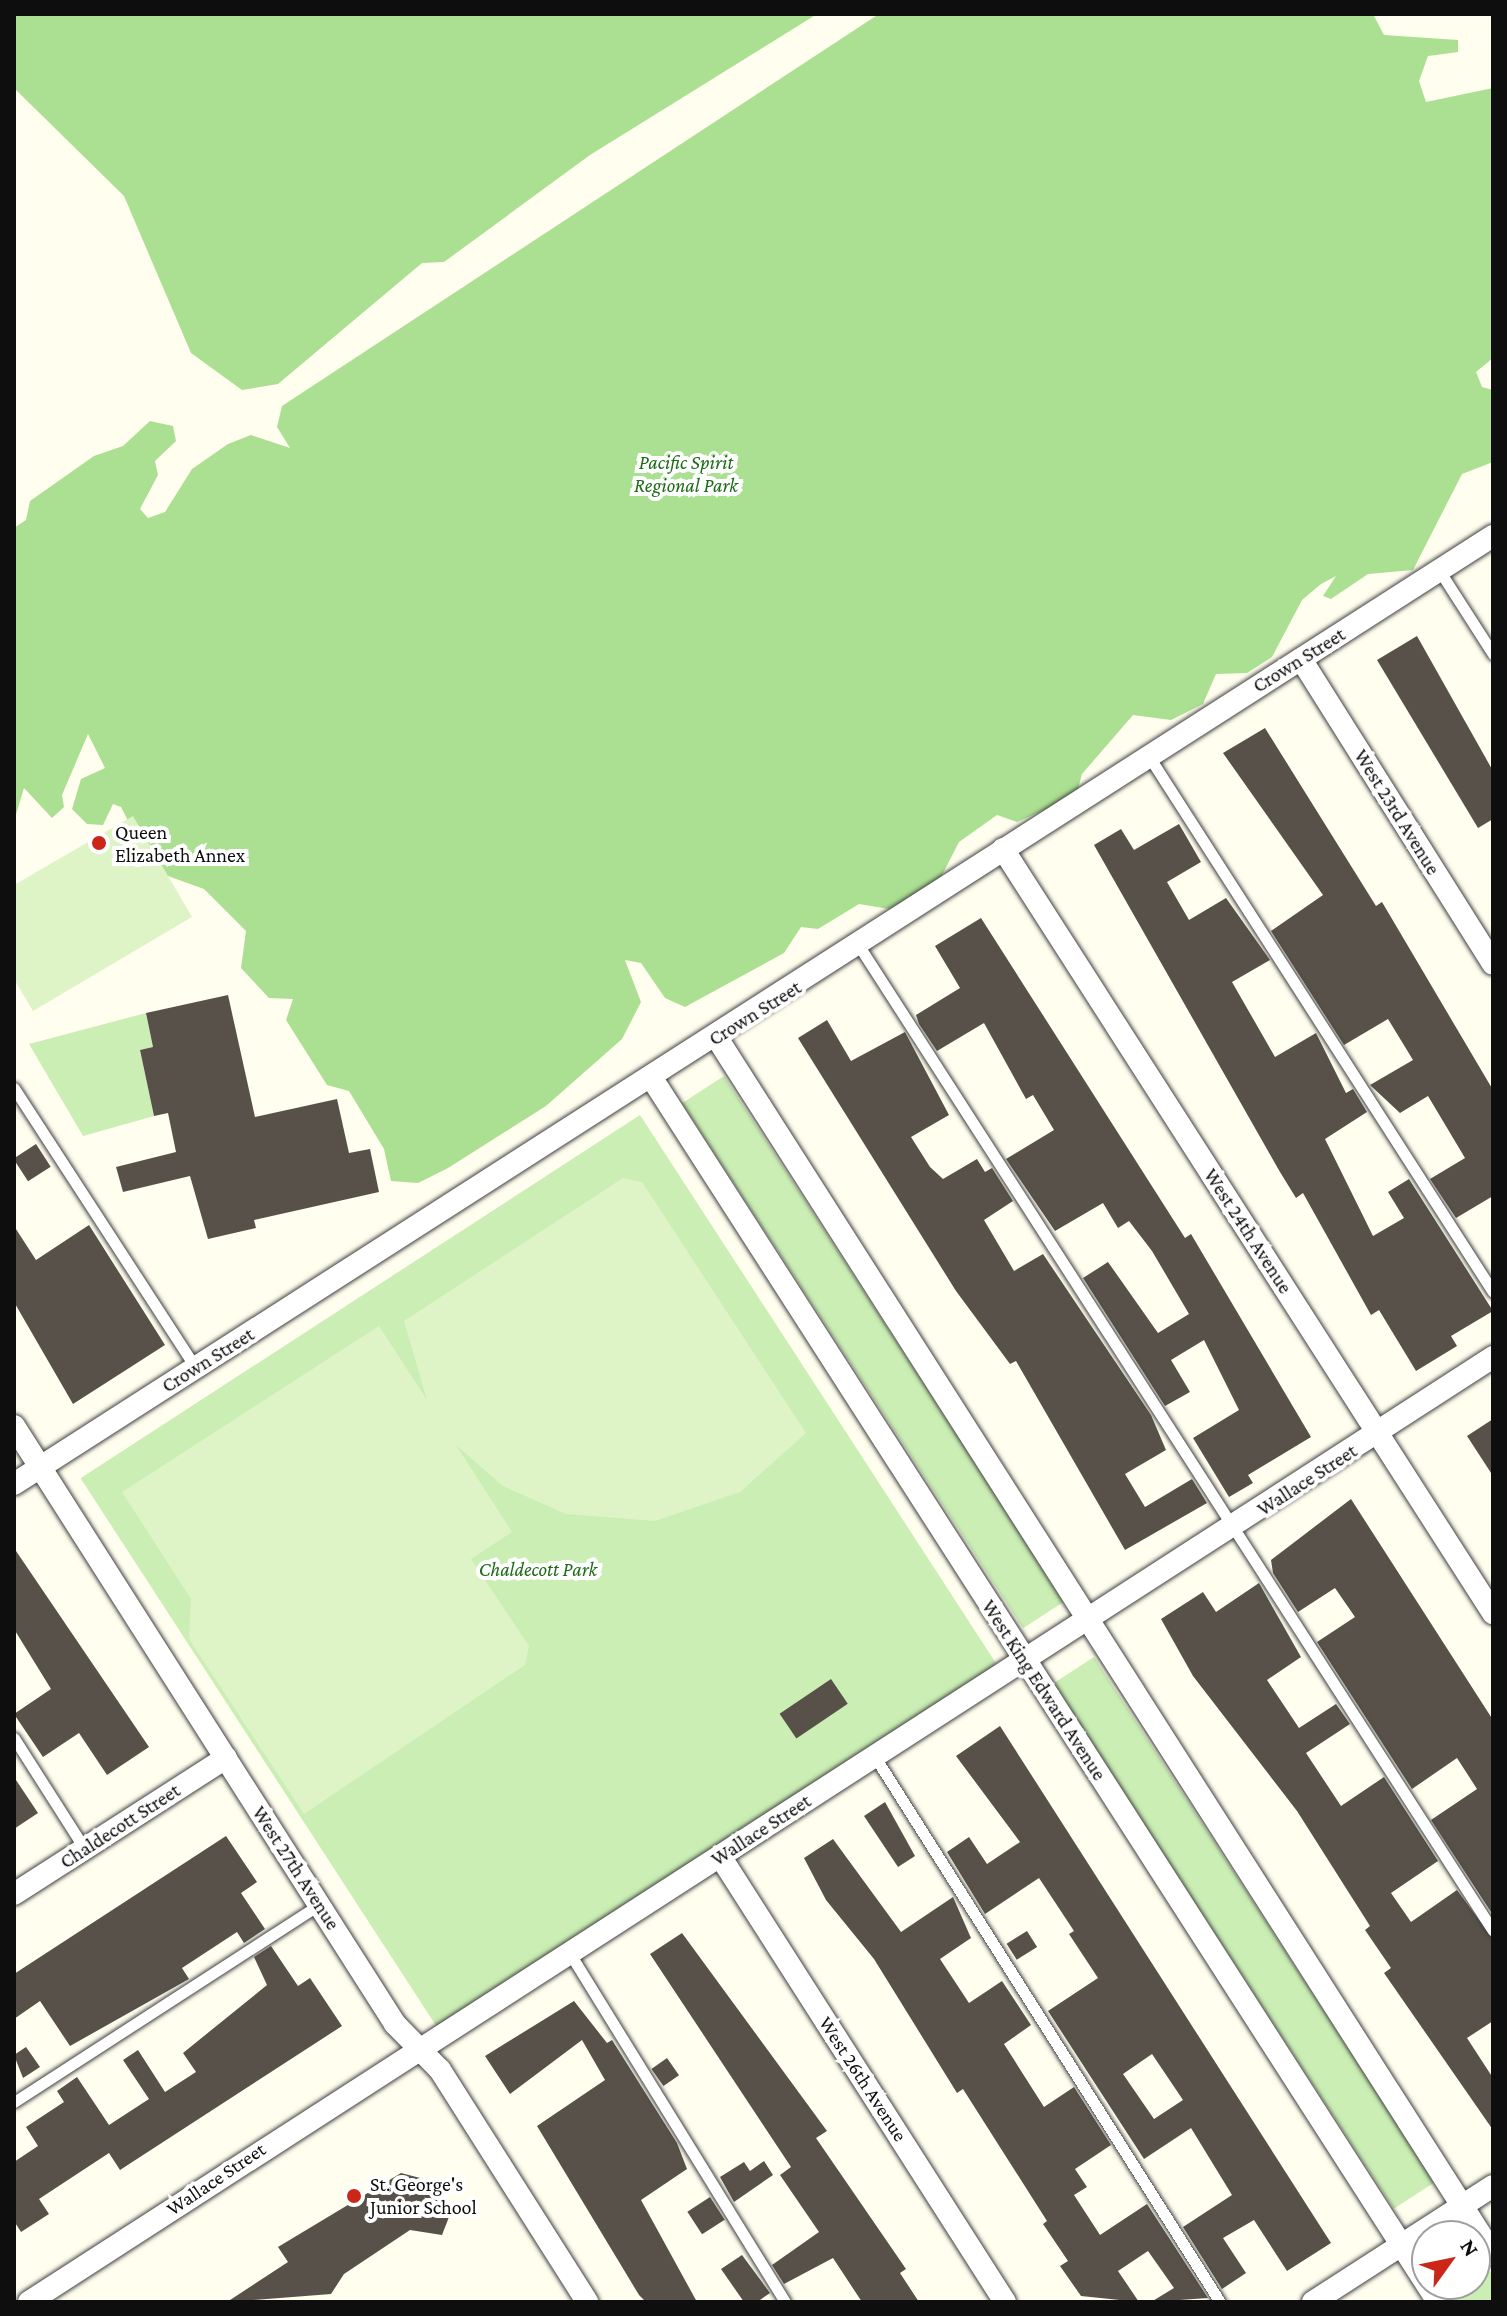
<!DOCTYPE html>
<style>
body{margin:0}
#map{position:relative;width:1507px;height:2316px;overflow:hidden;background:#fffeef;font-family:"Crimson Pro",serif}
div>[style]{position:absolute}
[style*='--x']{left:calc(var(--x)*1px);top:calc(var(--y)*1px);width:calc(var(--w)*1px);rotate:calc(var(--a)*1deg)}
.green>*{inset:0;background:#caeeb4;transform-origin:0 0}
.forest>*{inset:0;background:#abe092}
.pitch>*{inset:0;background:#def4c7}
.building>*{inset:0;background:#585149;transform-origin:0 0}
.roads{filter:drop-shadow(0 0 2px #414141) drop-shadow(0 0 2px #414141)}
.service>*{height:11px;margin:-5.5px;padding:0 5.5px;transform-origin:5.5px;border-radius:5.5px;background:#fff}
.minor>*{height:22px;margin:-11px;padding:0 11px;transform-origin:11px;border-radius:11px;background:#fff}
.dots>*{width:22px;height:22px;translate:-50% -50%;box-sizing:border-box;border:4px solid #fff;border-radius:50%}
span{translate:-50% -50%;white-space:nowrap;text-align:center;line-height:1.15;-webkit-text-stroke:8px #fff;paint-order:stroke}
.park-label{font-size:20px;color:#1e6c18;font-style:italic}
.street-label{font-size:20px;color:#0e0e0e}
.poi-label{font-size:20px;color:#0e0e0e}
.left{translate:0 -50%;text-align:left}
.frame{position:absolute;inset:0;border:16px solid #0e0e0e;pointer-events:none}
.north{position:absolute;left:1411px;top:2220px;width:80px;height:80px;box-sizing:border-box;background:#fff;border:2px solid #9f9f9f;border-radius:50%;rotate:57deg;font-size:22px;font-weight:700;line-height:32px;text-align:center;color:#0e0e0e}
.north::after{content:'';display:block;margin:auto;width:28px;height:36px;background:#cb2718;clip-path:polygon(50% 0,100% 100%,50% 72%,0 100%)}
</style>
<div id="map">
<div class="green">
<div style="clip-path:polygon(146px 1013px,153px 1047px,140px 1050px,154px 1116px,83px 1136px,29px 1044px)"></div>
<div style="left:724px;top:1076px;width:626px;height:50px;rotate:57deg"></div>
<div style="left:640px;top:1115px;width:656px;height:667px;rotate:57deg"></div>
<div style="left:1094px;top:1657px;width:626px;height:49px;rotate:57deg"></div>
<div style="clip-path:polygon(1475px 2248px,1493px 2276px,1493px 2302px,1451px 2302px,1440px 2284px,1475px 2284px)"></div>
</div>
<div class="forest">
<div style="clip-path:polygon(14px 14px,817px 14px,590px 155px,444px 262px,422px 263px,278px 384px,242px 390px,191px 353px,124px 196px,14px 88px)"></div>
<div style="clip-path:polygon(879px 14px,1373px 14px,1384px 35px,1458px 40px,1458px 52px,1428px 56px,1419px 81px,1426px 102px,1493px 88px,1493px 358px,1476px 372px,1482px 387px,1493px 390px,1493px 462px,1462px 474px,1413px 570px,1368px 574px,1331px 599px,1323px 596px,1336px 576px,1321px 584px,1302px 600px,1272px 657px,1247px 673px,1216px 674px,1203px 704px,1171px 720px,1133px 715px,1082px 774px,1076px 796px,1017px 822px,997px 815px,959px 842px,937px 885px,889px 909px,859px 904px,818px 929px,801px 927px,784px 953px,685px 1007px,665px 998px,641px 963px,625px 960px,641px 1002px,622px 1039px,546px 1106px,448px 1168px,418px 1183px,391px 1181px,384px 1149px,349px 1091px,327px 1085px,286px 1020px,293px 999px,269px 998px,241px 968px,246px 931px,204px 889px,154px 871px,121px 807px,113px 804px,103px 825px,87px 824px,72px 809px,81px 779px,105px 768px,88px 734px,62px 795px,64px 807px,52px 818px,24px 788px,14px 821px,14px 528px,26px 520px,30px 501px,94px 456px,123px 446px,150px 421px,173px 426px,176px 441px,155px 461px,158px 475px,140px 509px,148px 518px,165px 512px,192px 469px,228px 444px,251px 435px,290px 448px,277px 427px,282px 406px)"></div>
</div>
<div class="pitch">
<div style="clip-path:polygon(133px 816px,192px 917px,33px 1011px,14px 979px,14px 885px)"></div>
<div style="clip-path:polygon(623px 1178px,642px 1182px,806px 1433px,740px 1492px,655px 1521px,566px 1514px,503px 1486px,456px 1445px,512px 1532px,471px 1559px,529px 1646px,525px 1665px,304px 1814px,189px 1639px,191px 1599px,122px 1492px,379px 1326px,427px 1400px,404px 1321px)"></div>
</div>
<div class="building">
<div style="clip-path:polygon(1417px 636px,1493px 771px,1493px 819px,1478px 828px,1377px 660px)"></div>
<div style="clip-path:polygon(1265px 728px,1376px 906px,1382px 902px,1493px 1090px,1493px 1196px,1456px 1218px,1430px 1179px,1465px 1158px,1428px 1096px,1400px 1113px,1370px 1085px,1413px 1060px,1388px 1019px,1344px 1045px,1271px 931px,1323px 895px,1223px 753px)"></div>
<div style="clip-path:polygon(1179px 824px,1201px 862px,1167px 882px,1189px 920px,1226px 898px,1270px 960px,1232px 982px,1275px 1057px,1316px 1033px,1346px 1093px,1353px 1089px,1367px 1112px,1325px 1139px,1373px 1236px,1404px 1218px,1388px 1192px,1409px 1179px,1493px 1311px,1451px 1336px,1457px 1346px,1416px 1371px,1379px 1310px,1371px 1315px,1303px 1193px,1296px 1198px,1280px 1172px,1094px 845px,1121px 829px,1134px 850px)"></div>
<div style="clip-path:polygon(981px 918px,1185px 1238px,1191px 1234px,1311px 1437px,1248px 1475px,1253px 1483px,1229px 1497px,1193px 1438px,1239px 1410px,1204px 1340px,1171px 1360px,1190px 1392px,1165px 1406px,1083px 1278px,1108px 1262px,1158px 1333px,1189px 1314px,1152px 1251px,1129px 1221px,1118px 1228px,1103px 1203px,1055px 1231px,1006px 1159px,1054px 1130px,1033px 1095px,1026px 1099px,984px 1023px,937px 1051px,919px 1024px,916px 1015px,960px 988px,935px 946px)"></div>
<div style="clip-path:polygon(228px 995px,255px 1117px,337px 1099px,349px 1153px,370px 1149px,379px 1192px,254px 1220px,256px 1228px,208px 1239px,190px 1176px,123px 1192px,116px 1167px,176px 1152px,168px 1113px,154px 1116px,140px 1050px,153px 1047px,146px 1013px)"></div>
<div style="clip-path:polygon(827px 1020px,851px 1061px,905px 1032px,949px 1115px,911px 1137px,930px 1167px,943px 1179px,977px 1159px,985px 1172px,992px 1168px,1013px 1201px,984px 1220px,1014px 1271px,1043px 1254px,1151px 1415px,1166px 1450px,1125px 1474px,1145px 1507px,1192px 1479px,1207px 1503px,1125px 1550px,1016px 1361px,1010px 1364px,956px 1291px,798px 1038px)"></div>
<div style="left:36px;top:1144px;width:27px;height:27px;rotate:57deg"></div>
<div style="clip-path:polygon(89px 1225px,165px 1345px,73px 1404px,14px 1302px,14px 1226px,36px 1260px)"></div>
<div style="clip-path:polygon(1493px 1419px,1493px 1476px,1467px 1436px)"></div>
<div style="clip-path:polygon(1351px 1499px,1493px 1720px,1493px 1915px,1431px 1820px,1477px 1789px,1457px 1758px,1412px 1789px,1317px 1642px,1355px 1617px,1335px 1588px,1298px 1612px,1273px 1573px,1271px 1560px)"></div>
<div style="clip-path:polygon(14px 1548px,149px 1747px,107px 1775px,79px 1733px,43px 1757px,14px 1714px,51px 1689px,14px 1629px)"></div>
<div style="clip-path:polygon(1259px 1583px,1301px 1657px,1267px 1680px,1299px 1728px,1336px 1704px,1350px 1724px,1306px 1753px,1341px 1806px,1384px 1777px,1438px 1861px,1391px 1893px,1411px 1922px,1457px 1890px,1493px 1939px,1493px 2021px,1467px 2038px,1493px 2078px,1493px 2130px,1384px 1973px,1391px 1968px,1365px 1930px,1370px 1926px,1297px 1811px,1193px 1676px,1161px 1619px,1203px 1592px,1216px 1612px)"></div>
<div style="left:831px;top:1679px;width:30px;height:62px;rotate:56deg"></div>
<div style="clip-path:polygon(evenodd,1000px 1726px,1331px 2243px,1287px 2271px,1254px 2220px,1223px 2238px,1246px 2273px,1222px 2289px,1183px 2227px,1232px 2195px,1191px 2128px,1144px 2159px,1048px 2011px,1098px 1978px,1069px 1934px,1074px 1931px,1039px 1878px,985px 1914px,947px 1852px,969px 1837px,987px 1864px,1020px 1842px,956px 1756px,1000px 1726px,1152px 2054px,1183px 2100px,1154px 2119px,1123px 2074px,1152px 2054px)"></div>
<div style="clip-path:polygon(14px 1777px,38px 1813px,14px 1829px)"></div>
<div style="clip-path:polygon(885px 1802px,915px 1856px,898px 1867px,864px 1816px)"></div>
<div style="clip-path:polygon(226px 1836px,257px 1882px,241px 1893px,265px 1929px,244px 1943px,237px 1932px,182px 1968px,189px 1979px,70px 2046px,40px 2001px,14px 2019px,14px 1974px)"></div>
<div style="clip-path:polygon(833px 1839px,901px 1932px,953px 1897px,971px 1938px,940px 1959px,969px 2003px,1002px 1981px,1031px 2025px,1004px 2044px,1044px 2107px,1074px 2087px,1111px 2145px,1075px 2169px,1087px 2187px,1074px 2195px,1100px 2235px,1147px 2204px,1208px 2298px,1151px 2302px,1174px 2288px,1148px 2251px,1118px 2271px,1139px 2302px,1081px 2296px,1060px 2266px,1068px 2261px,1043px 2224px,1047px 2221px,963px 2089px,957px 2093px,874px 1959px,826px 1900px,804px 1858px)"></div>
<div style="left:1027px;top:1931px;width:19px;height:24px;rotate:58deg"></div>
<div style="clip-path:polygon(682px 1933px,827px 2131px,816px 2138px,906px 2269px,900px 2273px,919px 2302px,862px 2302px,833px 2258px,784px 2284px,772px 2265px,819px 2232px,780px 2175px,791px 2167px,650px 1954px)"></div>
<div style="clip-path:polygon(271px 1946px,298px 1986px,310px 1978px,342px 2026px,120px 2170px,109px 2153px,39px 2199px,49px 2214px,21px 2232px,14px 2221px,14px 2162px,38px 2146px,26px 2127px,64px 2102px,57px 2091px,77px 2077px,109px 2125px,149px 2099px,123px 2060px,138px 2050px,165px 2092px,196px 2072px,183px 2053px,267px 1985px,254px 1957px)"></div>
<div style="clip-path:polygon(574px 2001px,607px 2043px,612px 2040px,677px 2143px,687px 2169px,641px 2200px,697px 2302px,646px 2302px,639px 2295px,537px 2126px,605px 2080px,582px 2040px,510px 2094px,485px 2056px)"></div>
<div style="clip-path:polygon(26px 2047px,40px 2067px,23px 2078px,14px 2055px)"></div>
<div style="left:667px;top:2058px;width:21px;height:19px;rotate:55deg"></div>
<div style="clip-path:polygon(764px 2161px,773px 2175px,734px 2202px,720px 2177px,744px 2162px,750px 2171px)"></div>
<div style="clip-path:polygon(401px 2173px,424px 2179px,449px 2217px,442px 2235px,410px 2230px,344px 2274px,331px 2294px,227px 2302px,288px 2262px,278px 2247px)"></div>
<div style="left:710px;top:2197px;width:27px;height:27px;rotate:57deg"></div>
<div style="clip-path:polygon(742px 2255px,770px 2293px,757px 2302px,744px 2302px,721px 2269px)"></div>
</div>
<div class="roads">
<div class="service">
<div style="--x:1439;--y:570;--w:100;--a:57.3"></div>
<div style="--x:1148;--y:755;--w:638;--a:57.28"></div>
<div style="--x:859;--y:946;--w:1171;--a:57.23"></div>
<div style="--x:14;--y:1088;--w:334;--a:57"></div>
<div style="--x:14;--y:1738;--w:130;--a:57.5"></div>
<div style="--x:875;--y:1757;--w:645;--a:57.67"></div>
<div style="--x:569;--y:1952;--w:411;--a:58.3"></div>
<div style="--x:14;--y:2102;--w:364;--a:-32.9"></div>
</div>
<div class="minor">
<div style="--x:1301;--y:659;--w:360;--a:57.8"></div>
<div style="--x:1003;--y:849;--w:908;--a:57.33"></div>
<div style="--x:717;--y:1038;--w:1443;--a:57.46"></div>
<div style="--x:651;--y:1077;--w:1456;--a:57.28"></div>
<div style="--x:14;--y:1426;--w:709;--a:57.5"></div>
<div style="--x:395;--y:2024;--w:64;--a:45.6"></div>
<div style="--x:440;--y:2070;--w:275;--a:57.6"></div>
<div style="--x:14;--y:1484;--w:1757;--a:-32.66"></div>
<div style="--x:720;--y:1856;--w:529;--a:57.42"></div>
<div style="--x:14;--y:1894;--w:252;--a:-32.7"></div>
<div style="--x:29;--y:2302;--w:1743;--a:-32.84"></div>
<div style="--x:1313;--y:2302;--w:214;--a:-32.8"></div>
</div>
</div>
<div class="dots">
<div style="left:99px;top:843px;background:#cb2718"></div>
<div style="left:354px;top:2196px;background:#cb2718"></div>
</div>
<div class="park-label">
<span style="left:686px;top:474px">Pacific Spirit<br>Regional Park</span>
<span style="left:538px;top:1569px">Chaldecott Park</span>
</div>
<div class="street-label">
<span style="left:1299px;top:660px;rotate:-32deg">Crown Street</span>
<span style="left:1397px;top:812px;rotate:58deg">West 23rd Avenue</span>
<span style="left:755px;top:1013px;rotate:-32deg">Crown Street</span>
<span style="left:1248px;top:1231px;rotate:57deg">West 24th Avenue</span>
<span style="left:208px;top:1360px;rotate:-32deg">Crown Street</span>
<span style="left:1307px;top:1480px;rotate:-33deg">Wallace Street</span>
<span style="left:1044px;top:1690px;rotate:57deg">West King Edward Avenue</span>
<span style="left:120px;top:1826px;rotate:-33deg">Chaldecott Street</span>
<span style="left:761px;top:1830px;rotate:-33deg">Wallace Street</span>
<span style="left:296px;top:1868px;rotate:57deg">West 27th Avenue</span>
<span style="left:863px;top:2079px;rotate:57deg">West 26th Avenue</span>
<span style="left:216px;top:2179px;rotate:-34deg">Wallace Street</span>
</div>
<div class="poi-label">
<span class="left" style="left:115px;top:844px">Queen<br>Elizabeth Annex</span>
<span class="left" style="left:370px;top:2196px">St. George's<br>Junior School</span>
</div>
<div class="frame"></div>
<div class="north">N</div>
</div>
